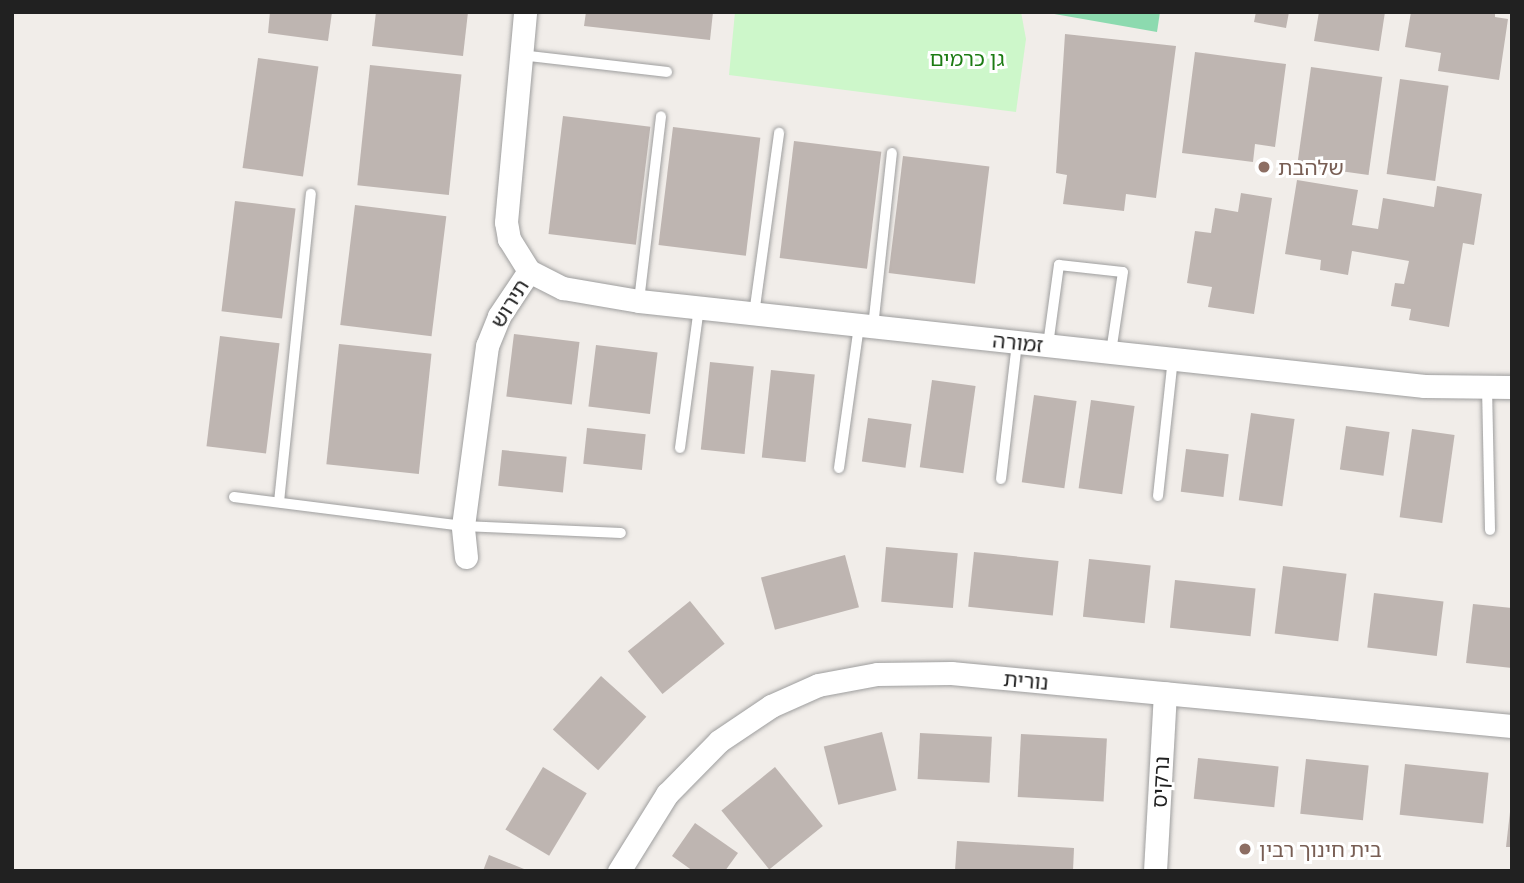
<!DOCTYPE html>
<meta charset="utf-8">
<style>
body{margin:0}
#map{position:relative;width:1524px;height:883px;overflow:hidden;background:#f1ede9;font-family:Ubuntu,"Noto Sans Hebrew",sans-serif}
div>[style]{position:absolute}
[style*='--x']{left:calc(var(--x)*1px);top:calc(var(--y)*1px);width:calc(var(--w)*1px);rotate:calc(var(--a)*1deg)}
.park>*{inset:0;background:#cdf7ca}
.pitch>*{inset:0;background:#8cdaaf}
.building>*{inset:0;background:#beb5b1;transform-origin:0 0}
.roads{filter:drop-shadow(0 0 2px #9e9e9e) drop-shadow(0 0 2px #9e9e9e)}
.lane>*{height:10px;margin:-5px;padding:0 5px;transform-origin:5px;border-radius:5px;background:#fff}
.street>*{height:23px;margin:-11.5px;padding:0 11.5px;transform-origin:11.5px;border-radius:11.5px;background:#fff}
.dots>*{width:19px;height:19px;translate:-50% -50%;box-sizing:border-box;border:4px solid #fff;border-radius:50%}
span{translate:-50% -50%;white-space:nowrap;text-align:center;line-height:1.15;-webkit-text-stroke:6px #fff;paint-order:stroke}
.park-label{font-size:21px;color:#1c7b13}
.education-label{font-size:21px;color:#785e54}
.left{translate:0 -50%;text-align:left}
.street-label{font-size:21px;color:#212121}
.frame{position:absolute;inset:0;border:14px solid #212121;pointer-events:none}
</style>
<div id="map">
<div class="park">
<div style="clip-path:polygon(735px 12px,1021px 12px,1026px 39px,1016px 112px,729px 75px)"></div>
</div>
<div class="pitch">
<div style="clip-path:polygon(1043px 12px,1160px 12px,1157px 32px)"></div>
</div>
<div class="building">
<div style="clip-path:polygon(270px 12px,332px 12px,328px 41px,268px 33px)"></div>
<div style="clip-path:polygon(376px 12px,468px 12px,463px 56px,372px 46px)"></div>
<div style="clip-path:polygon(586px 12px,713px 12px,710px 40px,584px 26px)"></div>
<div style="clip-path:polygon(1256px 12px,1289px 12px,1286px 28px,1254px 22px)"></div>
<div style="clip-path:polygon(1319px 12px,1385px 12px,1379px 51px,1314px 41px)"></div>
<div style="clip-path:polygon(1411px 12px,1495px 12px,1495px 17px,1508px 19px,1499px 80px,1438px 71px,1441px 53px,1405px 47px)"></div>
<div style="clip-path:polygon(1065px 34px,1176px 46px,1156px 198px,1126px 194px,1124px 211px,1063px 204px,1067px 175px,1056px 173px)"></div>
<div style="clip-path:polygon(1195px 52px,1286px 64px,1275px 147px,1255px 144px,1253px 162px,1182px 153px)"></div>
<div style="left:258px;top:58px;width:61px;height:111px;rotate:8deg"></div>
<div style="left:370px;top:65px;width:92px;height:121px;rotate:6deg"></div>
<div style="left:1311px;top:67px;width:72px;height:99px;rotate:8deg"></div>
<div style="left:1400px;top:79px;width:49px;height:96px;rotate:8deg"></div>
<div style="left:563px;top:116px;width:88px;height:119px;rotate:7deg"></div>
<div style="left:673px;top:127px;width:88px;height:119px;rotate:7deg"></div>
<div style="left:794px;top:141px;width:88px;height:118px;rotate:7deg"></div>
<div style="left:903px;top:156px;width:87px;height:118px;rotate:7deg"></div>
<div style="clip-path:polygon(1297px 180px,1358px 190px,1352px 225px,1378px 229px,1383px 198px,1434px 207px,1437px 186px,1482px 194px,1474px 245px,1463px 243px,1449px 327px,1409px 320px,1411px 309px,1391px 306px,1395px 283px,1404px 284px,1409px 261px,1352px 251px,1348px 275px,1320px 270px,1321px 260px,1285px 254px)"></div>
<div style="clip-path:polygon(1241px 193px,1272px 198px,1254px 314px,1208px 307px,1212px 287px,1187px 283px,1195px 231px,1211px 233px,1215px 208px,1238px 212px)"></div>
<div style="left:235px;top:201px;width:61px;height:111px;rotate:7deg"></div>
<div style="left:355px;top:205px;width:92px;height:121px;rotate:7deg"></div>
<div style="left:514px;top:334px;width:66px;height:63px;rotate:7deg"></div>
<div style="left:220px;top:336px;width:60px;height:111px;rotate:7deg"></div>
<div style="left:339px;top:344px;width:93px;height:121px;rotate:6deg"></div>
<div style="left:596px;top:345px;width:62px;height:62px;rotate:7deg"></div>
<div style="left:710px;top:362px;width:44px;height:88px;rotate:6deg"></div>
<div style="left:771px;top:370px;width:44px;height:88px;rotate:6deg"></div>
<div style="left:932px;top:380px;width:44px;height:88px;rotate:8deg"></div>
<div style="left:1034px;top:395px;width:43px;height:88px;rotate:8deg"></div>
<div style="left:1091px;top:400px;width:44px;height:89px;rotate:8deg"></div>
<div style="left:1251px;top:413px;width:44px;height:88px;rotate:8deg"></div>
<div style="left:868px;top:418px;width:44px;height:44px;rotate:8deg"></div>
<div style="left:1346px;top:426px;width:44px;height:44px;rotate:8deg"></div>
<div style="left:587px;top:428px;width:59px;height:36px;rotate:6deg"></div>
<div style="left:1412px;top:429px;width:43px;height:89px;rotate:8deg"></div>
<div style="left:1186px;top:449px;width:43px;height:43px;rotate:7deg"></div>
<div style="left:502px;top:450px;width:65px;height:36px;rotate:6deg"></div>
<div style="left:886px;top:547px;width:72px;height:55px;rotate:5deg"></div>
<div style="left:974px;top:552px;width:85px;height:55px;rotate:6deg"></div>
<div style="left:845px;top:555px;width:54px;height:87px;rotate:75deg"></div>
<div style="left:1089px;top:559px;width:62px;height:58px;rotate:6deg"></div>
<div style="left:1283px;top:566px;width:64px;height:68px;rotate:7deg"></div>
<div style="left:1175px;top:580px;width:81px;height:48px;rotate:6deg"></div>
<div style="left:1374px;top:593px;width:70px;height:55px;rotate:7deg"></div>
<div style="left:690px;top:601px;width:55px;height:80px;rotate:51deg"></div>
<div style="clip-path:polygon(1473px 604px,1512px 608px,1512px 668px,1466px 663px)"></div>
<div style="left:601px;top:676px;width:61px;height:72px;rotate:42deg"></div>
<div style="left:882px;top:732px;width:60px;height:60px;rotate:76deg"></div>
<div style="left:920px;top:733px;width:72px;height:46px;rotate:3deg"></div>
<div style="left:1021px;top:734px;width:86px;height:63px;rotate:3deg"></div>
<div style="left:1198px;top:758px;width:81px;height:41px;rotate:6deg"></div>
<div style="left:1306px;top:759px;width:63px;height:55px;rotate:6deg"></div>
<div style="left:1405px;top:764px;width:84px;height:51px;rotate:6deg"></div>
<div style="left:543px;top:767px;width:51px;height:73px;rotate:31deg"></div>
<div style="left:775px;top:767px;width:76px;height:69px;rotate:51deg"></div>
<div style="clip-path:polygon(1510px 812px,1512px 812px,1512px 847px,1506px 847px)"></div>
<div style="clip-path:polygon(695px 823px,738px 853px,725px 871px,693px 871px,672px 856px)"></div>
<div style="clip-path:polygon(957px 841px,1074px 848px,1073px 871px,955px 871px)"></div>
<div style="clip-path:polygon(489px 855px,529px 871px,483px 871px)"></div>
</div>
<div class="roads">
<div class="lane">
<div style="--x:521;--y:55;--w:147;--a:6.6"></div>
<div style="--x:639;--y:301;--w:186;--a:-83.2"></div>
<div style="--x:754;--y:314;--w:183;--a:-82.1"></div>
<div style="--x:873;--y:327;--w:175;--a:-83.8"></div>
<div style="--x:1048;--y:345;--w:81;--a:-82.2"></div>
<div style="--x:1059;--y:265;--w:64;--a:6.2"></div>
<div style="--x:1123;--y:272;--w:81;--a:98.5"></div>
<div style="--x:1487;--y:387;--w:143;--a:88.8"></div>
<div style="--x:680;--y:448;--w:141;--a:-82.3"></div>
<div style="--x:839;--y:468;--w:144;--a:-82"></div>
<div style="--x:1001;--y:479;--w:138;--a:-83.3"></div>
<div style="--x:1158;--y:496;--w:138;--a:-83.8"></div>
<div style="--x:234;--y:497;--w:231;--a:7.2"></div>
<div style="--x:463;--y:526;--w:158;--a:2.5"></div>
<div style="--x:279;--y:502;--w:310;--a:-84.1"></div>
</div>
<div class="street">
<div style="--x:529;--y:271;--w:38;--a:27"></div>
<div style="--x:563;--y:288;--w:77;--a:9.7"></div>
<div style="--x:639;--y:301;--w:790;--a:6.18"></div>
<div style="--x:1424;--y:386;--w:88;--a:0.7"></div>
<div style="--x:466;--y:557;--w:31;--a:-96"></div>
<div style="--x:463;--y:526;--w:182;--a:-82.4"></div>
<div style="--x:487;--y:346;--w:32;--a:-68"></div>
<div style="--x:499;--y:316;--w:54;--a:-56.3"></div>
<div style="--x:529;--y:271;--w:38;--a:-122"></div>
<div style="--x:509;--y:239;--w:17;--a:-100"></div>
<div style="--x:506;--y:222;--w:211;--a:-84.8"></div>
<div style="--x:619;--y:871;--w:91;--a:-58.1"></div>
<div style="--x:667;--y:794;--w:74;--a:-45.5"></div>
<div style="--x:719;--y:741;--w:63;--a:-33.9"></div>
<div style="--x:771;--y:706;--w:51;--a:-24.1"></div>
<div style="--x:818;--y:685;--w:60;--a:-10.6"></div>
<div style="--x:877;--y:674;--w:74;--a:-0.8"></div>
<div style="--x:951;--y:673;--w:563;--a:5.4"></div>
<div style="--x:1155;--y:871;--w:178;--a:-86.8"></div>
</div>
</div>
<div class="dots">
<div style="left:1264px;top:167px;background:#8d6e63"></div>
<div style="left:1245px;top:849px;background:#8d6e63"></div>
</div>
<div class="park-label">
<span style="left:967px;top:58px">גן כרמים</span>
</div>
<div class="education-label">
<span class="left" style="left:1278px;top:167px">שלהבת</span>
<span class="left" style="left:1259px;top:849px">בית חינוך רבין</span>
</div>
<div class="street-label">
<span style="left:509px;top:303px;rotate:-58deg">תירוש</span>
<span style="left:1018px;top:342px;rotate:6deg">זמורה</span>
<span style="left:1026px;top:680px;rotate:5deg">נורית</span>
<span style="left:1160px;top:782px;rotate:-87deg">נרקיס</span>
</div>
<div class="frame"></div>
</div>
